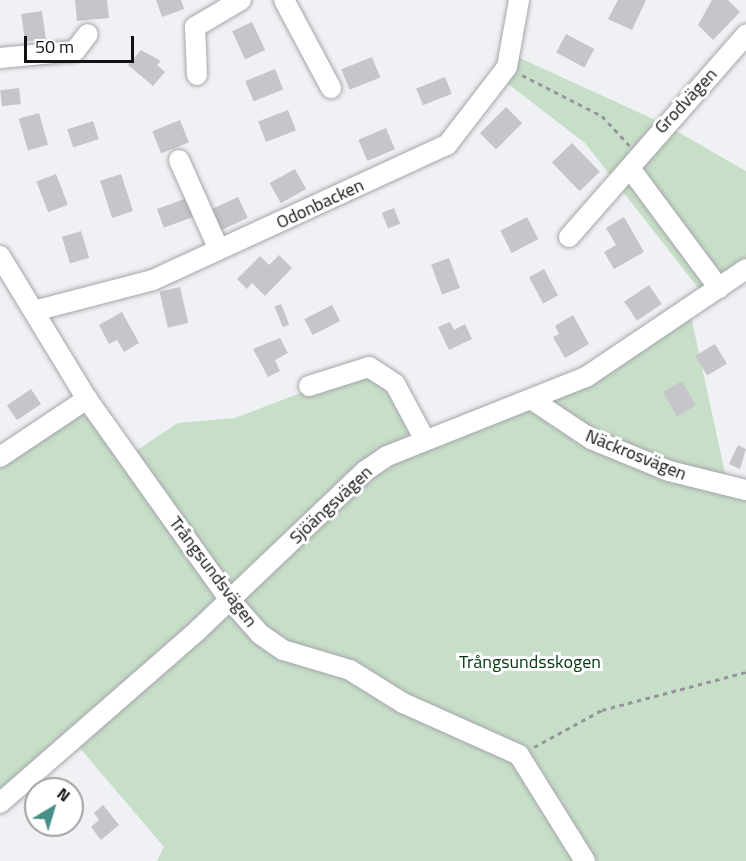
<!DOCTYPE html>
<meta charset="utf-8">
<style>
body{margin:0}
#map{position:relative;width:746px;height:861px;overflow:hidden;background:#f0f1f5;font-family:"Titillium Web",sans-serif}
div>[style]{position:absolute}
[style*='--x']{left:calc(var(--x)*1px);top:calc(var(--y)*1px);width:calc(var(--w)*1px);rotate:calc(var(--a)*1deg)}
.green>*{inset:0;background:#c7dfc8}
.building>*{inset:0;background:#c4c6c9;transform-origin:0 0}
.path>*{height:3px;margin-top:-1.5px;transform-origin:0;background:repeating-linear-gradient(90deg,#949598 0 4.5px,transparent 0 9px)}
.roads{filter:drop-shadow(0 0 2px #a5a6aa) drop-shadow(0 0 2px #a5a6aa)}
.minor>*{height:20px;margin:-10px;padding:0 10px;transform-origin:10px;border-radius:10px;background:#fff}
span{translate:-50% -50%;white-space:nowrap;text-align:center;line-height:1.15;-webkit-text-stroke:6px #fff;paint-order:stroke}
.street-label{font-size:18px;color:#131315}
.park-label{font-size:18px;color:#02370d}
.north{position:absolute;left:24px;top:777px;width:60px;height:60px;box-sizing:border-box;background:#fff;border:2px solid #a1a1a1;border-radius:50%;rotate:38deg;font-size:16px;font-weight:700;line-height:24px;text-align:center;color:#131315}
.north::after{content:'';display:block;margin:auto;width:21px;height:27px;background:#478e89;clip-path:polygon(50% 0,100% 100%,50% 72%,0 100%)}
.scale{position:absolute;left:24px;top:36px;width:110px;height:27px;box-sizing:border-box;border:3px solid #131315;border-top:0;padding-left:8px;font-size:18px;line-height:21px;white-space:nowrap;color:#131315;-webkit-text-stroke:4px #fff;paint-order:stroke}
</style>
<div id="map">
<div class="green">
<div style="clip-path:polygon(509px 53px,664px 124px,746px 171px,746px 269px,705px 297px,585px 143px,499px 77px)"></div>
<div style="clip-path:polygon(689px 307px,728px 487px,746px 490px,746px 861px,157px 861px,164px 847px,79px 747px,225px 607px,0 803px,0 457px,87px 399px,128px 456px,178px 423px,235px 418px,369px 367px,395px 384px,425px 440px,534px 401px)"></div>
</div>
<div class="building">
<div style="clip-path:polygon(75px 0,107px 0,109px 18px,77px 21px)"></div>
<div style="clip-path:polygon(156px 0,181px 0,184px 9px,162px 17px)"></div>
<div style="clip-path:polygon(618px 0,646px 0,632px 30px,608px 19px)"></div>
<div style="clip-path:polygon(712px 0,728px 0,740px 12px,713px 40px,698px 25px)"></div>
<div style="left:42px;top:11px;width:28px;height:21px;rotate:82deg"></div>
<div style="left:252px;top:22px;width:31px;height:22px;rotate:65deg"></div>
<div style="left:566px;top:34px;width:32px;height:21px;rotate:28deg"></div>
<div style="clip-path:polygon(141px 50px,161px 61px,157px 65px,165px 72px,153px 86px,128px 65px)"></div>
<div style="left:372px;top:57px;width:22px;height:33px;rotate:68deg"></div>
<div style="left:275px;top:69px;width:22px;height:32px;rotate:68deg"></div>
<div style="left:445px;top:77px;width:18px;height:31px;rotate:68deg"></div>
<div style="left:19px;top:88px;width:16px;height:19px;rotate:83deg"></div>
<div style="left:506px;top:107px;width:23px;height:37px;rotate:45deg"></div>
<div style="left:288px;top:110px;width:22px;height:32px;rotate:69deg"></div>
<div style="left:39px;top:113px;width:33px;height:21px;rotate:74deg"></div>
<div style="left:180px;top:120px;width:24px;height:30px;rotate:68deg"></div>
<div style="left:93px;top:121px;width:19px;height:27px;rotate:72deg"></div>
<div style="left:386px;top:128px;width:23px;height:30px;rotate:67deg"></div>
<div style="left:572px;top:143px;width:40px;height:28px;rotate:46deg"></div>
<div style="left:295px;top:169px;width:23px;height:29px;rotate:61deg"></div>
<div style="left:56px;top:174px;width:33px;height:21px;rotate:69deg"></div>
<div style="left:121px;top:174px;width:39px;height:22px;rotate:72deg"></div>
<div style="left:238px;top:197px;width:23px;height:31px;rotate:65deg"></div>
<div style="left:187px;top:198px;width:20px;height:32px;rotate:70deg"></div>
<div style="left:394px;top:208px;width:17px;height:13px;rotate:69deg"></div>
<div style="left:527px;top:217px;width:25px;height:30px;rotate:63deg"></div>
<div style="clip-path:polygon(624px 217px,644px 252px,614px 269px,604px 252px,616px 245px,606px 228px)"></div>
<div style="left:81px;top:231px;width:28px;height:20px;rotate:73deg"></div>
<div style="clip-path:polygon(279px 255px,292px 268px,265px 296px,252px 283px,247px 289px,237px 279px,260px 256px,269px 265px)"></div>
<div style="left:449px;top:258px;width:32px;height:19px;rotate:70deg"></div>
<div style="left:544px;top:269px;width:30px;height:17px;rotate:62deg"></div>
<div style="left:649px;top:285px;width:23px;height:30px;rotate:56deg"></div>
<div style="left:180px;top:287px;width:37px;height:21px;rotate:77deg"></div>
<div style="left:281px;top:304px;width:22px;height:7px;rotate:68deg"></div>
<div style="left:332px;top:305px;width:18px;height:31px;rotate:63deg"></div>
<div style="clip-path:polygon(122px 312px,139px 343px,124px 352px,117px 340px,109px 344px,99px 325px)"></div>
<div style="clip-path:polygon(573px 315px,589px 344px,565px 358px,553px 337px,559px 334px,555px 326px)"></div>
<div style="clip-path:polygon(450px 322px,454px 330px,465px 324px,472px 339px,449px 350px,438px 327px)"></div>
<div style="clip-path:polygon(280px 338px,288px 353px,275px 360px,280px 371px,268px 377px,253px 349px)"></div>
<div style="left:715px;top:344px;width:23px;height:23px;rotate:59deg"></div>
<div style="left:682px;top:381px;width:28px;height:22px;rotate:60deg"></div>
<div style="left:31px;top:389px;width:18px;height:29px;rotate:56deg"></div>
<div style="clip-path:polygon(738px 445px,746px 449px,740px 469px,729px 464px)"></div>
<div style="clip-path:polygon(103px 805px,119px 825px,101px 840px,91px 827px,99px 820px,94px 813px)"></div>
</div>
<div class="path">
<div style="--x:522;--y:75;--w:90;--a:27.1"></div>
<div style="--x:602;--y:116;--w:41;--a:47"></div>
<div style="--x:534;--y:747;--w:77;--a:-28.6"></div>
<div style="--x:602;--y:710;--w:149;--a:-14.8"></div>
</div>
<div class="roads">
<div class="minor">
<div style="--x:284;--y:0;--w:100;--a:61.9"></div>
<div style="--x:0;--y:58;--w:75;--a:-5.3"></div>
<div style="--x:75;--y:51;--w:21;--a:-53"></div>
<div style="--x:197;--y:75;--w:48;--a:-92.4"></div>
<div style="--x:195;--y:27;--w:53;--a:-30.4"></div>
<div style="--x:179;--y:160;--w:98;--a:66"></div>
<div style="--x:632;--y:171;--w:146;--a:53.4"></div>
<div style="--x:569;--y:237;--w:269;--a:-48.8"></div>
<div style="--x:0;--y:256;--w:167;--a:58.7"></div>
<div style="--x:87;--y:399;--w:247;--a:54.6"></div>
<div style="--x:230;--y:600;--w:45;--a:48.6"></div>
<div style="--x:260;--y:634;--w:28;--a:35"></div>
<div style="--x:283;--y:650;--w:70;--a:16.6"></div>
<div style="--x:350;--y:670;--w:62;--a:31.9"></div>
<div style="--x:403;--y:703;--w:127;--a:24.1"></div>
<div style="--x:519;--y:755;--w:125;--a:58.1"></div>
<div style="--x:34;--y:311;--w:123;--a:-14.6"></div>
<div style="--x:153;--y:280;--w:324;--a:-24.7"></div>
<div style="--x:447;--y:145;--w:98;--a:-52.4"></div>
<div style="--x:507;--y:67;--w:68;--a:-79.8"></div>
<div style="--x:309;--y:386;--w:63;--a:-17.6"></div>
<div style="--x:369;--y:367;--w:31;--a:33"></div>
<div style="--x:395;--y:384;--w:64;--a:61.8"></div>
<div style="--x:534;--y:401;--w:69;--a:33.7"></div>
<div style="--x:591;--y:439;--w:84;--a:22.3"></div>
<div style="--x:669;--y:471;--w:79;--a:13.9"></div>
<div style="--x:0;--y:457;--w:105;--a:-33.7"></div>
<div style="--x:0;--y:803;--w:263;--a:-41.1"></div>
<div style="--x:198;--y:630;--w:231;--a:-43.6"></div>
<div style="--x:365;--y:471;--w:27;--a:-34"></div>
<div style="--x:387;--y:456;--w:214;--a:-21.7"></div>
<div style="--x:586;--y:377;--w:193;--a:-34"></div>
</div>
</div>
<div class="street-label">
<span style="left:686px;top:101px;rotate:-47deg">Grodvägen</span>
<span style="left:320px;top:204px;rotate:-25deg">Odonbacken</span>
<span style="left:636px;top:455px;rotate:22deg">Näckrosvägen</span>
<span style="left:331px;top:505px;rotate:-43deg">Sjöängsvägen</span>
<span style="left:213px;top:572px;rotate:53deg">Trångsundsvägen</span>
</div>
<div class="park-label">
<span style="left:530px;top:662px">Trångsundsskogen</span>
</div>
<div class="north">N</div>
<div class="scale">50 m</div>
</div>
